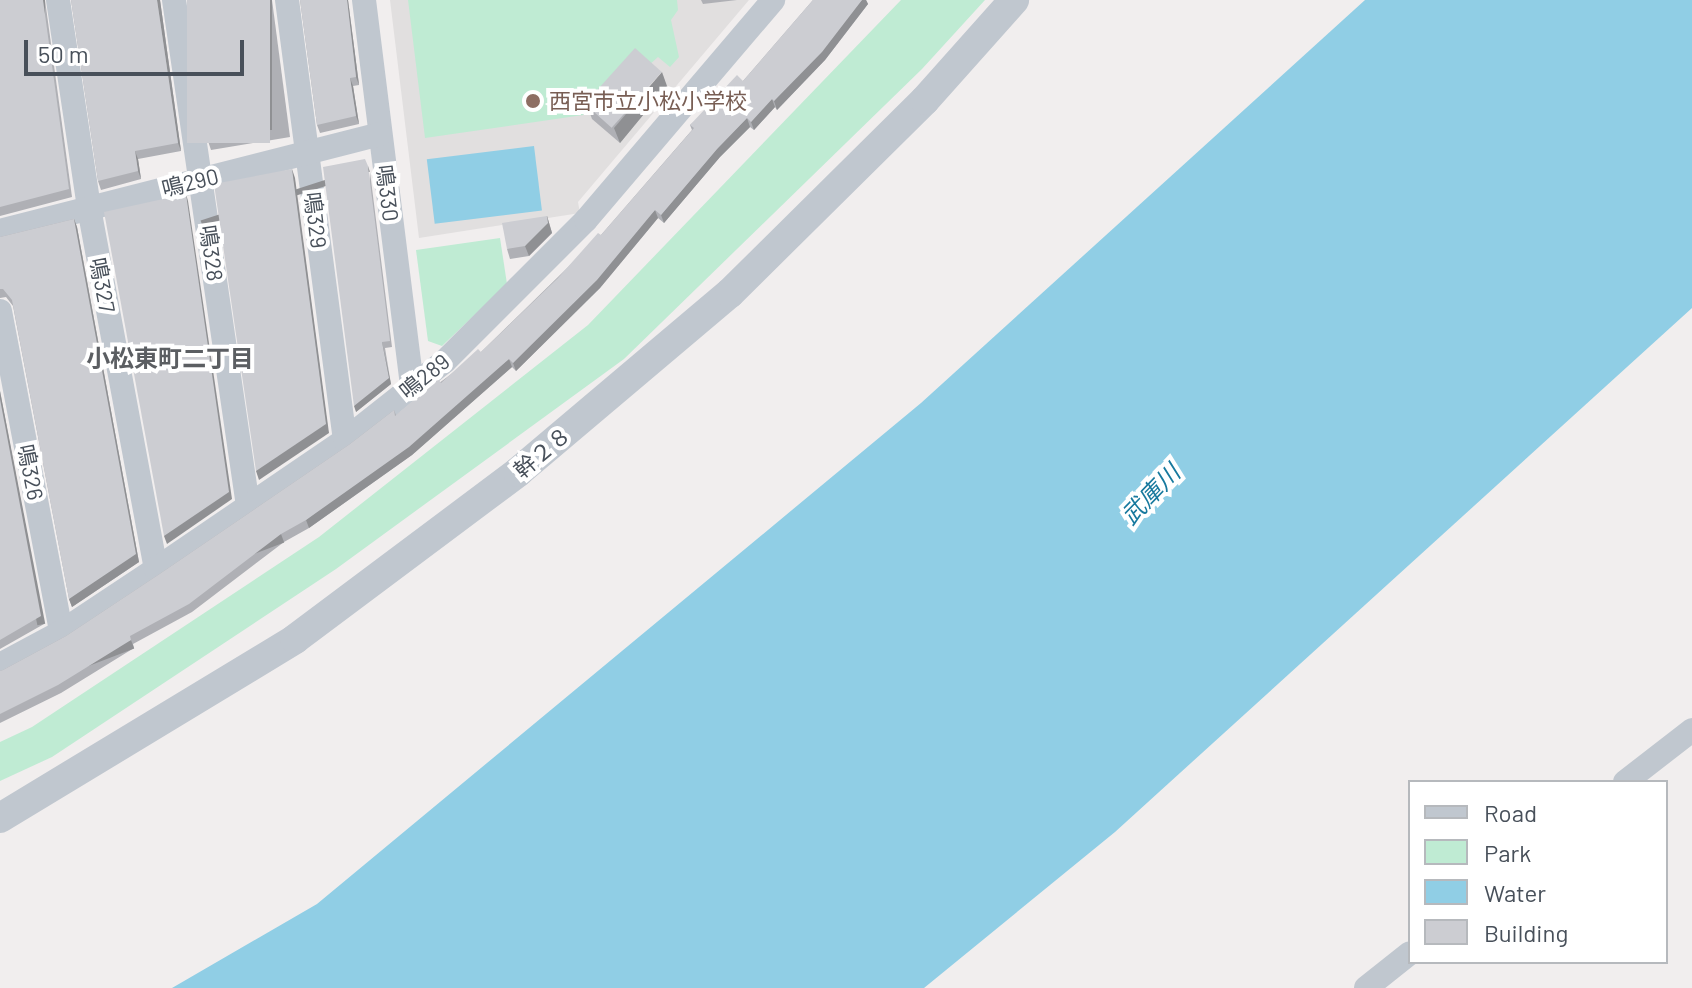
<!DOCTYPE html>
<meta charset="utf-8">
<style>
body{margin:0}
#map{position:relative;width:1692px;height:988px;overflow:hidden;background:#f1eeee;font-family:Barlow,"Noto Sans JP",sans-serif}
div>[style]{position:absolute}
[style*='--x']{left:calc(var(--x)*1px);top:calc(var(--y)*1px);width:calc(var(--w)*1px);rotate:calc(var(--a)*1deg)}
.education>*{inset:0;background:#e1dfdf}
.green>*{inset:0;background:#bfebd3}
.water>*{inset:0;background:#90cee5;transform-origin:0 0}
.minor>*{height:24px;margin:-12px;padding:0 12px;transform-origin:12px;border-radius:12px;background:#c0c7cf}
.tertiary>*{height:30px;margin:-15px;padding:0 15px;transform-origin:15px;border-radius:15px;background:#c0c7cf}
.wall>*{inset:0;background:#afb0b5}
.shaded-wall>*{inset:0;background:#8f9093;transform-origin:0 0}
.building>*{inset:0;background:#cccdd2;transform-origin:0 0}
.dots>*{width:22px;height:22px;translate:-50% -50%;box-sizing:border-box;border:4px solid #fff;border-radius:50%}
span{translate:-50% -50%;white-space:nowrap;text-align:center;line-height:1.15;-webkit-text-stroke:8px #fff;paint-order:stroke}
.education-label{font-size:22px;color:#785e54}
.left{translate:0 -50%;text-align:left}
.street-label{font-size:22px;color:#48505a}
.neighbourhood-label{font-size:24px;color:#5b5e62;font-weight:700}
.water-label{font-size:24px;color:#17799e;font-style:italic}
.legend{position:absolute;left:1408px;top:780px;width:260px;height:184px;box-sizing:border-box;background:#fff;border:2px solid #b6b9bd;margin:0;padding:10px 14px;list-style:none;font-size:24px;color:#48505a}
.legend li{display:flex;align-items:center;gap:16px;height:40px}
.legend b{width:40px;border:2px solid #b6b9bd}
.scale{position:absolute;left:24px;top:40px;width:220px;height:36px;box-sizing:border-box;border:4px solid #48505a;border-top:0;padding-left:10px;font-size:24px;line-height:28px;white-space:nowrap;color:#48505a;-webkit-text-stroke:6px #fff;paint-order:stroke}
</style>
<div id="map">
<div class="education">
<div style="clip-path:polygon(390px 0,749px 0,578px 202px,580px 213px,419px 238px)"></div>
</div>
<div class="green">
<div style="clip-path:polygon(408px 0,677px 0,678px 10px,671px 20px,679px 57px,670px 67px,658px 57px,648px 66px,635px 55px,583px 115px,425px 138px)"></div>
<div style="clip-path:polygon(901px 0,985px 0,922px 69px,624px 359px,336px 569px,52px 757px,0 781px,0 742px,32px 727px,319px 537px,588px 325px)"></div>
<div style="clip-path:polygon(500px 238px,507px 284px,442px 346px,428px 341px,416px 250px)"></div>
</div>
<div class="water">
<div style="clip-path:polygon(1365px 0,1692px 0,1692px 308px,1115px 832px,924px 988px,172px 988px,317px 904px,921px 403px)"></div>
<div style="left:534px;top:146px;width:65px;height:108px;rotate:83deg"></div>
</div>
<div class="minor">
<div style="--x:58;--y:0;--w:210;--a:81.5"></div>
<div style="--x:89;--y:208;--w:367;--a:79.5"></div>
<div style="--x:174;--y:0;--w:511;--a:81.68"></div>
<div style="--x:287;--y:0;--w:444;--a:82.5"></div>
<div style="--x:364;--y:0;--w:388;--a:82.9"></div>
<div style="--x:0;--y:231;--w:392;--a:-14.3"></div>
<div style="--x:0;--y:311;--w:327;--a:79.2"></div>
<div style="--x:0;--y:665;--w:69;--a:-28.4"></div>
<div style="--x:61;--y:632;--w:114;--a:-33.6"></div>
<div style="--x:156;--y:569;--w:229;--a:-34.3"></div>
<div style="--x:345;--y:440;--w:127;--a:-38.3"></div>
<div style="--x:445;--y:361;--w:199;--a:-45"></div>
<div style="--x:586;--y:220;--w:289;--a:-49.6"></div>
<div style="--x:1625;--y:782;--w:85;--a:-37.8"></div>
<div style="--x:1366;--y:988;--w:56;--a:-38.5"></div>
</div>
<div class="tertiary">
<div style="--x:0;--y:818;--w:345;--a:-31.2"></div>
<div style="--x:295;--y:639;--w:279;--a:-36.8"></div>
<div style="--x:518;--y:472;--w:277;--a:-40.2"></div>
<div style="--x:730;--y:293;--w:274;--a:-44.7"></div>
<div style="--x:925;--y:100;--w:134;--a:-48.3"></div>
</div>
<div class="wall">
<div style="clip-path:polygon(0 0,45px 0,72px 197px,0 216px)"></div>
<div style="clip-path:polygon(71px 0,160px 0,181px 151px,138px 159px,141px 179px,101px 190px,98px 181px)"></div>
<div style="clip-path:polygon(187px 0,272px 0,290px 137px,211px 150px,208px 141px)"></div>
<div style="clip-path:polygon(300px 0,348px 0,359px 85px,353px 86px,359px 124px,320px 133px,317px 125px)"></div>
<div style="clip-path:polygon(701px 0,737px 0,703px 4px)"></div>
<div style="clip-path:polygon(813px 0,866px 0,868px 4px,825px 60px,777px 110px,775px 107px,754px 130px,750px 127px,720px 157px,664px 223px,658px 218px,600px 288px,516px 371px,512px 367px,412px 455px,309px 528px,284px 542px,192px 612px,133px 644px,134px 648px,61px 693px,0 723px,0 671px,3px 670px,66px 636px,161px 573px,350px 444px,394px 410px,396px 415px,481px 352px,601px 235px,692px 130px,690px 125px,743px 81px)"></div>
<div style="clip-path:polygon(667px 86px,620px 143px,592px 119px,587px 105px)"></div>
<div style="clip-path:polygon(370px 172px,392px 347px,385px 348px,391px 384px,356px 412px)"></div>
<div style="clip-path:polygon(547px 216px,552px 233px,529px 256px,510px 259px,507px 249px)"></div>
<div style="clip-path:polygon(74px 219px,77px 227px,139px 562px,72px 607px,69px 599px,13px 306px,6px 297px,0 298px,0 237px)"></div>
<div style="clip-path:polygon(0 391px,44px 624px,0 649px)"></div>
</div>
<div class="shaded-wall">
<div style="left:43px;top:0;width:2px;height:191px"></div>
<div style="clip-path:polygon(157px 0,160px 0,181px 151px,178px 143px)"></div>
<div style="left:270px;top:0;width:2px;height:130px"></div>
<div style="clip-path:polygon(347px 0,348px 0,359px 85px,356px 77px)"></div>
<div style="clip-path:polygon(862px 0,866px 0,868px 4px,825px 60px,777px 110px,774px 101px)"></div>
<div style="clip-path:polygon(662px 72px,667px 86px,620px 143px,614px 128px)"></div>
<div style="clip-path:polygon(350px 78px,353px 86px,359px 124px,356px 116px)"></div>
<div style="clip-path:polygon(772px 99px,775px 107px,754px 130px,751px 122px)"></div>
<div style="clip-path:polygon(747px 118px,750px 127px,720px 157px,664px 223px,661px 215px,717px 149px)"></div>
<div style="clip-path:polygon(135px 151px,138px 159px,141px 179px,138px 171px)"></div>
<div style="left:368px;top:166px;width:6px;height:176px;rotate:72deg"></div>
<div style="clip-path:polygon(292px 169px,295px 178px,329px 433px,259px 480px,256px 471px)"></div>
<div style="clip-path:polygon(186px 194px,188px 201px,232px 499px,167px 544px,164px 536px)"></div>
<div style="clip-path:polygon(655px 210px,658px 218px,600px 288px,516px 371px,513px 363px)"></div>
<div style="clip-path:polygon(547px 216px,552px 233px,529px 256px,525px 246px)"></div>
<div style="clip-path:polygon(74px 219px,77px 227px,139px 562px,72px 607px,69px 599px)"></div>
<div style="clip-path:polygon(382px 342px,391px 384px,356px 412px,354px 406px)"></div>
<div style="clip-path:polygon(509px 359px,512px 367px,412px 455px,309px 528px,306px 520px)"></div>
<div style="left:0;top:391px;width:237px;height:8px;rotate:79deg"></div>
<div style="left:281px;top:534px;width:9px;height:116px;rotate:69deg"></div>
<div style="left:131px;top:640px;width:9px;height:86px;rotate:69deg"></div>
</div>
<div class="building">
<div style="clip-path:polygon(0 0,43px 0,69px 189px,0 207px)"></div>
<div style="clip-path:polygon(71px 0,157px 0,178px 143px,135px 151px,138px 171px,98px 181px)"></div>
<div style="left:187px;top:0;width:83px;height:143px"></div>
<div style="clip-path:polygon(300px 0,347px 0,356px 77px,350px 78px,356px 116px,317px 125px)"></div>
<div style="clip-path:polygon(813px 0,862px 0,822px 52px,774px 101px,772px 99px,751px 122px,747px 118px,717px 149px,661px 215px,655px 210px,597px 280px,513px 363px,509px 359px,409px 447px,306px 520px,281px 534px,189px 604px,130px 636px,131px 640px,58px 685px,0 714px,0 671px,3px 670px,66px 636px,161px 573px,350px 444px,394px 410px,395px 416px,438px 379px,441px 383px,478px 349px,481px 352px,558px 278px,598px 233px,601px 235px,694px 128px,690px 125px,737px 75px,743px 81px)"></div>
<div style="left:635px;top:48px;width:36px;height:75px;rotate:42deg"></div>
<div style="clip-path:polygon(365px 159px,368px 166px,390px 341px,382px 342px,389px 378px,354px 406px,323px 167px)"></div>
<div style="clip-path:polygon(292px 169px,326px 424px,256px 471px,214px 184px)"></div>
<div style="clip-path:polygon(186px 194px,229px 492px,164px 536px,104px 212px)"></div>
<div style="clip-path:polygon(547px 216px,548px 223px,525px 246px,507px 249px,502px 223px)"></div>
<div style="clip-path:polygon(74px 219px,136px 554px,69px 599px,12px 300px,3px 289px,0 289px,0 237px)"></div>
<div style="clip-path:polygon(0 399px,41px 616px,0 640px)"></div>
</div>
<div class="dots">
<div style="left:533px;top:101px;background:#8d6e63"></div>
</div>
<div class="education-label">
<span class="left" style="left:549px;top:101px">西宮市立小松小学校</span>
</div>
<div class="street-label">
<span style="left:190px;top:182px;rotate:-14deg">鳴290</span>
<span style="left:388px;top:193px;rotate:83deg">鳴330</span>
<span style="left:316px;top:220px;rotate:83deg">鳴329</span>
<span style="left:212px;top:253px;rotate:82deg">鳴328</span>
<span style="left:103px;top:285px;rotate:79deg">鳴327</span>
<span style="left:424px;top:376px;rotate:-39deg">鳴289</span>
<span style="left:542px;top:452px;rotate:-40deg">幹２８</span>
<span style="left:31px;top:472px;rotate:79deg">鳴326</span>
</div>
<div class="neighbourhood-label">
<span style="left:170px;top:358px">小松東町二丁目</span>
</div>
<div class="water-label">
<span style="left:1150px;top:494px;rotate:-46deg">武庫川</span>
</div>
<ul class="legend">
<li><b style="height:10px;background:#c0c7cf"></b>Road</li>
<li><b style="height:22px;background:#bfebd3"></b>Park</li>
<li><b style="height:22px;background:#90cee5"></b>Water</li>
<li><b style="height:22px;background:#cccdd2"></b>Building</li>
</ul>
<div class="scale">50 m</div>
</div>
